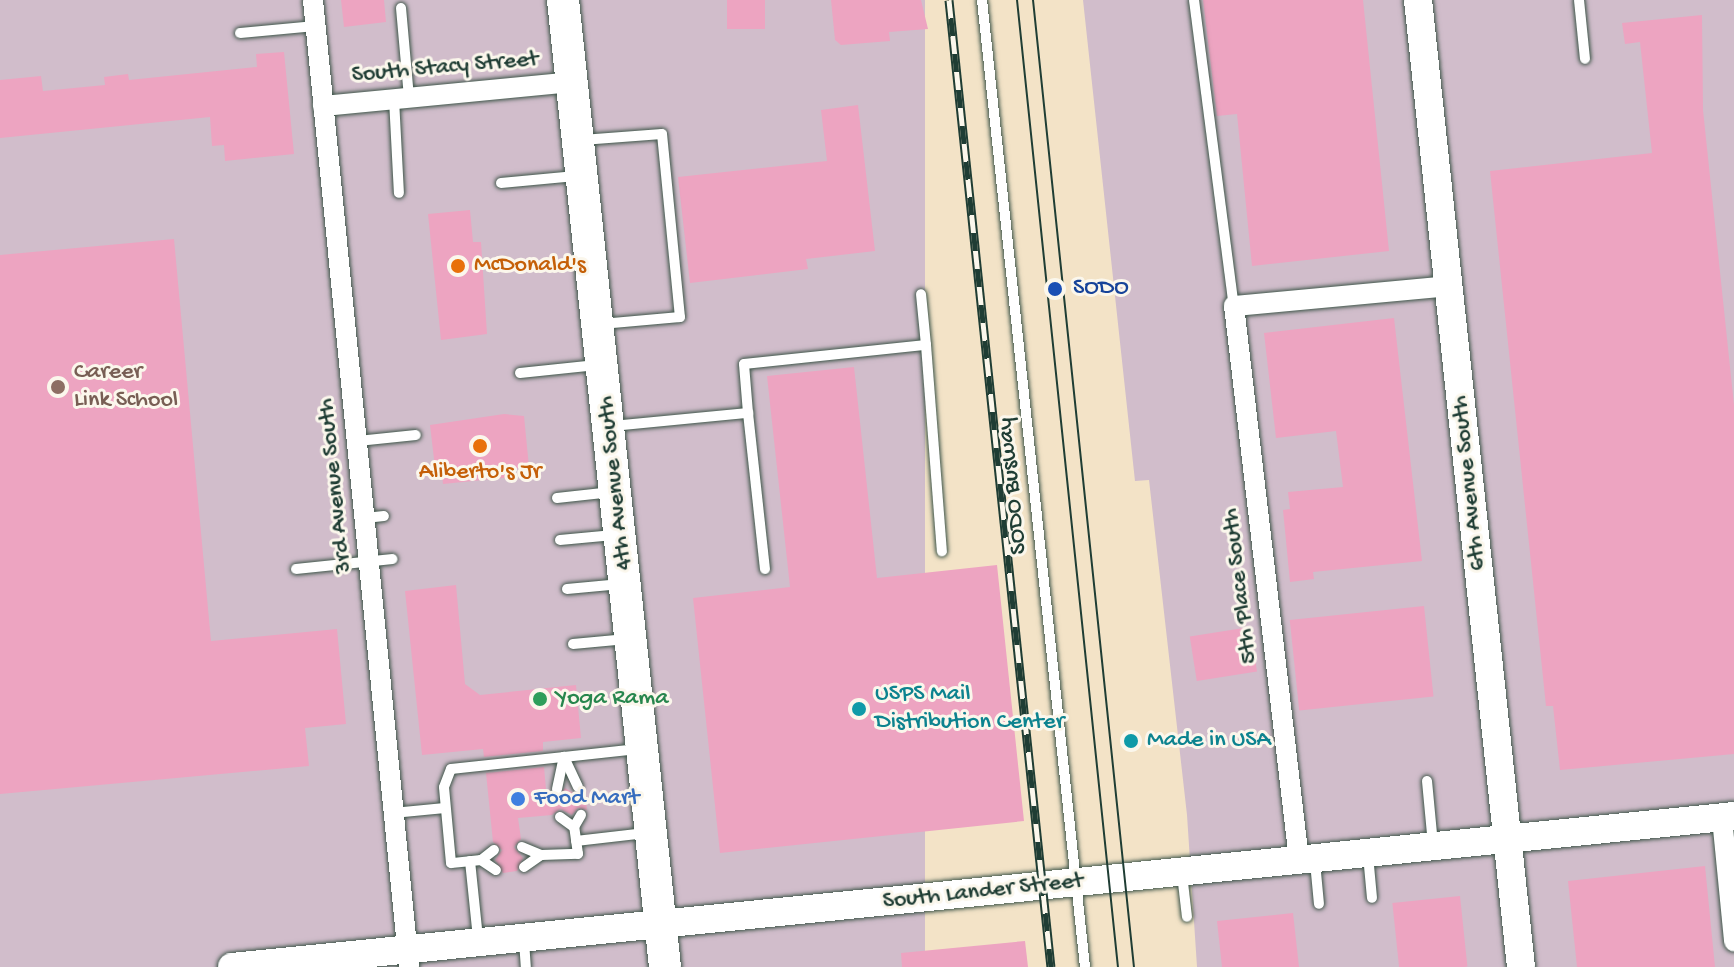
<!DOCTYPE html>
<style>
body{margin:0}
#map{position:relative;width:1734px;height:967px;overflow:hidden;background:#f3e3c7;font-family:"Gochi Hand",sans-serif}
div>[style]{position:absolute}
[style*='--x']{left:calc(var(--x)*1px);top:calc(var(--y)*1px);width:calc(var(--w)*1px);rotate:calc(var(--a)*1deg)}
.industrial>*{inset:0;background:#d1bdcb;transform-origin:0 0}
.building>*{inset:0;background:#eda4c1;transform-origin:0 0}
.roads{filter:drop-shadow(0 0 2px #3f564a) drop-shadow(0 0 2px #3f564a)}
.lane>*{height:10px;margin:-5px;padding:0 5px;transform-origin:5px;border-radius:5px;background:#fff}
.street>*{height:20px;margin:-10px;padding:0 10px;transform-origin:10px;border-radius:10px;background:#fff}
.secondary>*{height:28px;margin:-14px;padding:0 14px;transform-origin:14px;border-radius:14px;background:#fff}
.primary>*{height:32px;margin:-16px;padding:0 16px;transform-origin:16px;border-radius:16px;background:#fff}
.tram>*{height:2px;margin:-1px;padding:0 1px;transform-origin:1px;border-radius:1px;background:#1f3d34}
.rail>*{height:9px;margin-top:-4.5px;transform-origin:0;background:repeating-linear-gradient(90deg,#fbf7ec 0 18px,#1f3d34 0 36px);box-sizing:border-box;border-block:2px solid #1f3d34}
.dots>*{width:22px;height:22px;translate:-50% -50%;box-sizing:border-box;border:4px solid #fbf7ec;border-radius:50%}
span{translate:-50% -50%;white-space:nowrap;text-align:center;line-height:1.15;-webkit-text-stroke:6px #fbf7ec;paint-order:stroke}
.street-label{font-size:24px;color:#1f3d34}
.food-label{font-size:24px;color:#c56008}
.left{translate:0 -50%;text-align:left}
.transit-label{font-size:24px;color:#164399}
.education-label{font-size:24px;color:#785e54}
.culture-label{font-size:24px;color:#0d838f}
.leisure-label{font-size:24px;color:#27864d}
.shop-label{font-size:24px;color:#366cbe}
</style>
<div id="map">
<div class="industrial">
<div style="left:0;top:0;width:925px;height:967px"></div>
<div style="clip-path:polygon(1083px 0,1734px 0,1734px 967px,1197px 967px,1187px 815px,1149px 480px,1135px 481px)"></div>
</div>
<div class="building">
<div style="clip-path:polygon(341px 0,384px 0,386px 22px,344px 27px)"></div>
<div style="left:727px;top:0;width:38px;height:29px"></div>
<div style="clip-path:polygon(831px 0,921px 0,928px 29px,889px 32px,890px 41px,841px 45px,835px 40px)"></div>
<div style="clip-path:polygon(1203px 0,1363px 0,1389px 251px,1252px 266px,1237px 114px,1217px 116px)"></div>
<div style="clip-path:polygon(1702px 15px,1703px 110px,1734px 405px,1734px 754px,1560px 770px,1553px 706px,1546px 706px,1490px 171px,1652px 153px,1640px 42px,1625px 44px,1622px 23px)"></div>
<div style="clip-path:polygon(284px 52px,294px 154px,225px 161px,224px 145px,212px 146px,210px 117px,0 138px,0 80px,41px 76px,43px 91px,105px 85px,104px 77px,128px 74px,129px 80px,257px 67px,256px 54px)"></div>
<div style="clip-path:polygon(858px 105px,875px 251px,806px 259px,808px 269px,690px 283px,678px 177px,827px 161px,821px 110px)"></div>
<div style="clip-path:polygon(470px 210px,473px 242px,481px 242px,487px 334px,441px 340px,428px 214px)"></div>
<div style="clip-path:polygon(174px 239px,211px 641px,337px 629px,346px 724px,305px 728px,309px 766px,0 794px,0 255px)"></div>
<div style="clip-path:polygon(1394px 318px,1422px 561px,1313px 572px,1314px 579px,1290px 582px,1283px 510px,1290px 509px,1288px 492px,1343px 487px,1336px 431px,1276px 438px,1264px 333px)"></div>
<div style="clip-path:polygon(854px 367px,877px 578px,997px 565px,1024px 821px,720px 853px,693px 598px,790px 587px,767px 376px)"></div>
<div style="clip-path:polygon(504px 414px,524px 416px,529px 467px,511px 469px,512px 477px,443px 484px,442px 475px,436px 476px,430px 425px)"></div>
<div style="clip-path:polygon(456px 585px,465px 684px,480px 695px,576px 685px,581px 738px,543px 742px,543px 751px,484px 757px,483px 749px,422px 755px,405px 591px)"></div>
<div style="left:1424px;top:606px;width:91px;height:135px;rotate:84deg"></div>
<div style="left:1250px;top:627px;width:45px;height:61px;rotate:81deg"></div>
<div style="clip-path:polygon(544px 767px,546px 789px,556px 797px,565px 788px,577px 795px,585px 790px,587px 810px,578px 808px,572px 815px,560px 809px,552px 815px,518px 818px,521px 839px,514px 847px,523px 858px,517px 871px,503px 873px,495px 860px,502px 850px,493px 842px,486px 773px)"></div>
<div style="clip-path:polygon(1705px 866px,1715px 967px,1577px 967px,1568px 881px)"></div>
<div style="left:1460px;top:896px;width:71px;height:68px;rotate:84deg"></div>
<div style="clip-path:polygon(1293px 913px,1299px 967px,1222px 967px,1217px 921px)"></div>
<div style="clip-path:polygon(1025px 941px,1028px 967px,902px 967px,901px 953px)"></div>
</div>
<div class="roads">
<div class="lane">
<div style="--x:982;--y:0;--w:972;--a:83.92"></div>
<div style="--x:1194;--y:0;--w:309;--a:82.6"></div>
<div style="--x:1579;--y:0;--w:59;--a:84.2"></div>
<div style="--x:401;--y:8;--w:89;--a:84.9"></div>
<div style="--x:240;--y:33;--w:76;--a:-5.3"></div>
<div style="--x:394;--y:99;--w:94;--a:87"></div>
<div style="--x:582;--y:140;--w:80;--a:-4.3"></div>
<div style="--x:662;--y:134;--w:184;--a:84.4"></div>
<div style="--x:680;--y:317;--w:79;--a:174.9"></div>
<div style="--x:501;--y:183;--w:75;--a:-5.3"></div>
<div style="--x:926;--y:345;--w:207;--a:85.6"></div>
<div style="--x:520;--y:373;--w:77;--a:-5.9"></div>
<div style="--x:748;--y:413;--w:49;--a:-94.7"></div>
<div style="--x:744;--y:364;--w:183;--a:-6"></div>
<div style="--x:926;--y:345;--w:51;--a:-95.6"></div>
<div style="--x:612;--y:426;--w:137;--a:-5.5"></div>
<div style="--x:748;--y:413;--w:157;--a:83.8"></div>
<div style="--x:358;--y:441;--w:58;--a:-5.9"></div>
<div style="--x:557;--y:498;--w:55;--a:-6.2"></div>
<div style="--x:365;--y:518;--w:19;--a:-6"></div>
<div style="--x:560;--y:540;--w:54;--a:-5.3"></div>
<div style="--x:296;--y:569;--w:97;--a:-5.9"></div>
<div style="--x:567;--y:589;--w:54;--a:-5.3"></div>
<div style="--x:573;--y:644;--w:54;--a:-5.3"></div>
<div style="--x:1427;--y:781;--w:64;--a:84.6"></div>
<div style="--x:557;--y:789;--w:33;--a:-78"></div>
<div style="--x:564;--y:757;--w:74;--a:-6.2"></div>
<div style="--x:393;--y:813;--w:52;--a:-5.5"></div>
<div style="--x:560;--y:817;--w:17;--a:36"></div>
<div style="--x:576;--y:841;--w:70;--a:-6.5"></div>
<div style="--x:522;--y:847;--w:21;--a:23"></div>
<div style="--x:541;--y:855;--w:37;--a:-2"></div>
<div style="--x:578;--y:854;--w:27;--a:-98"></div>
<div style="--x:574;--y:827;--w:14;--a:-60"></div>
<div style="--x:494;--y:850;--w:16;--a:142"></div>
<div style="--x:481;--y:860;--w:18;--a:34"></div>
<div style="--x:1368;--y:855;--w:43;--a:84.7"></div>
<div style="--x:481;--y:860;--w:30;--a:174"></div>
<div style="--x:451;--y:863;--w:76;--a:-95.3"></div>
<div style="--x:444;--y:787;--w:19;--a:-69"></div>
<div style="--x:451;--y:769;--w:114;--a:-6.1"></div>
<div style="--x:564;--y:757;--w:33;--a:65"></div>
<div style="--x:470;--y:861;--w:77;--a:84.1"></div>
<div style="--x:1315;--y:862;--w:42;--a:84.6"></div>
<div style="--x:524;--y:867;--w:21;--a:-35"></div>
<div style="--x:1182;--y:874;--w:43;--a:83.4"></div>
<div style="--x:524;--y:941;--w:26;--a:86"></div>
</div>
<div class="street">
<div style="--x:313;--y:0;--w:972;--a:84.33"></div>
<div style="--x:323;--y:106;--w:250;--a:-5.5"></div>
<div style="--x:1722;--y:818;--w:124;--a:84.4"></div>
<div style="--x:1299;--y:860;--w:558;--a:-96.69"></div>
<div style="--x:1234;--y:306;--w:215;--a:-5.3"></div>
</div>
<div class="secondary">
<div style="--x:1418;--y:0;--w:972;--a:83.92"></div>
<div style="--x:232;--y:967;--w:1510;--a:-5.74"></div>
</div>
<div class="primary">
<div style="--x:563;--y:0;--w:972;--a:83.98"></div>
</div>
</div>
<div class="tram">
<div style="--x:1017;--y:0;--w:972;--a:84.04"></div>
<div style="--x:1033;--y:0;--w:972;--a:84.04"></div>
</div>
<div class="rail">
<div style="--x:949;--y:0;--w:972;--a:83.98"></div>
</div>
<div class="dots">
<div style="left:458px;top:266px;background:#e8710a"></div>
<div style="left:1055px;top:289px;background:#1a4fb4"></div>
<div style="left:58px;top:387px;background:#8d6e63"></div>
<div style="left:480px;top:446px;background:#e8710a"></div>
<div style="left:540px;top:699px;background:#2e9e5b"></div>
<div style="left:859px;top:709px;background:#0f9aa8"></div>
<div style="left:1131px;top:741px;background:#0f9aa8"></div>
<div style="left:518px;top:799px;background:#3f7fe0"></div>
</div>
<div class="street-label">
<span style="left:445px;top:68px;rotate:-5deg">South Stacy Street</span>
<span style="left:616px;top:483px;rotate:-96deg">4th Avenue South</span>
<span style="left:1470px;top:483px;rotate:-96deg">6th Avenue South</span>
<span style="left:336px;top:486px;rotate:-96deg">3rd Avenue South</span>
<span style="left:1013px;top:486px;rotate:-96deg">SODO Busway</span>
<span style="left:1241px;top:586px;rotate:-97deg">5th Place South</span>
<span style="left:983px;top:892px;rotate:-6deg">South Lander Street</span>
</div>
<div class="food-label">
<span class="left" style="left:474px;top:266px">McDonald's</span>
<span style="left:480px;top:473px">Aliberto's Jr</span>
</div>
<div class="transit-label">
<span class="left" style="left:1073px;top:289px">SODO</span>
</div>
<div class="education-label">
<span class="left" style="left:74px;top:387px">Career<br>Link School</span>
</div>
<div class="culture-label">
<span class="left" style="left:875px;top:709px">USPS Mail<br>Distribution Center</span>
<span class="left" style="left:1147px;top:741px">Made in USA</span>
</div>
<div class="leisure-label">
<span class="left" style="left:556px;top:699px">Yoga Rama</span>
</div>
<div class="shop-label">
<span class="left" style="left:534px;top:799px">Food Mart</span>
</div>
</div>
